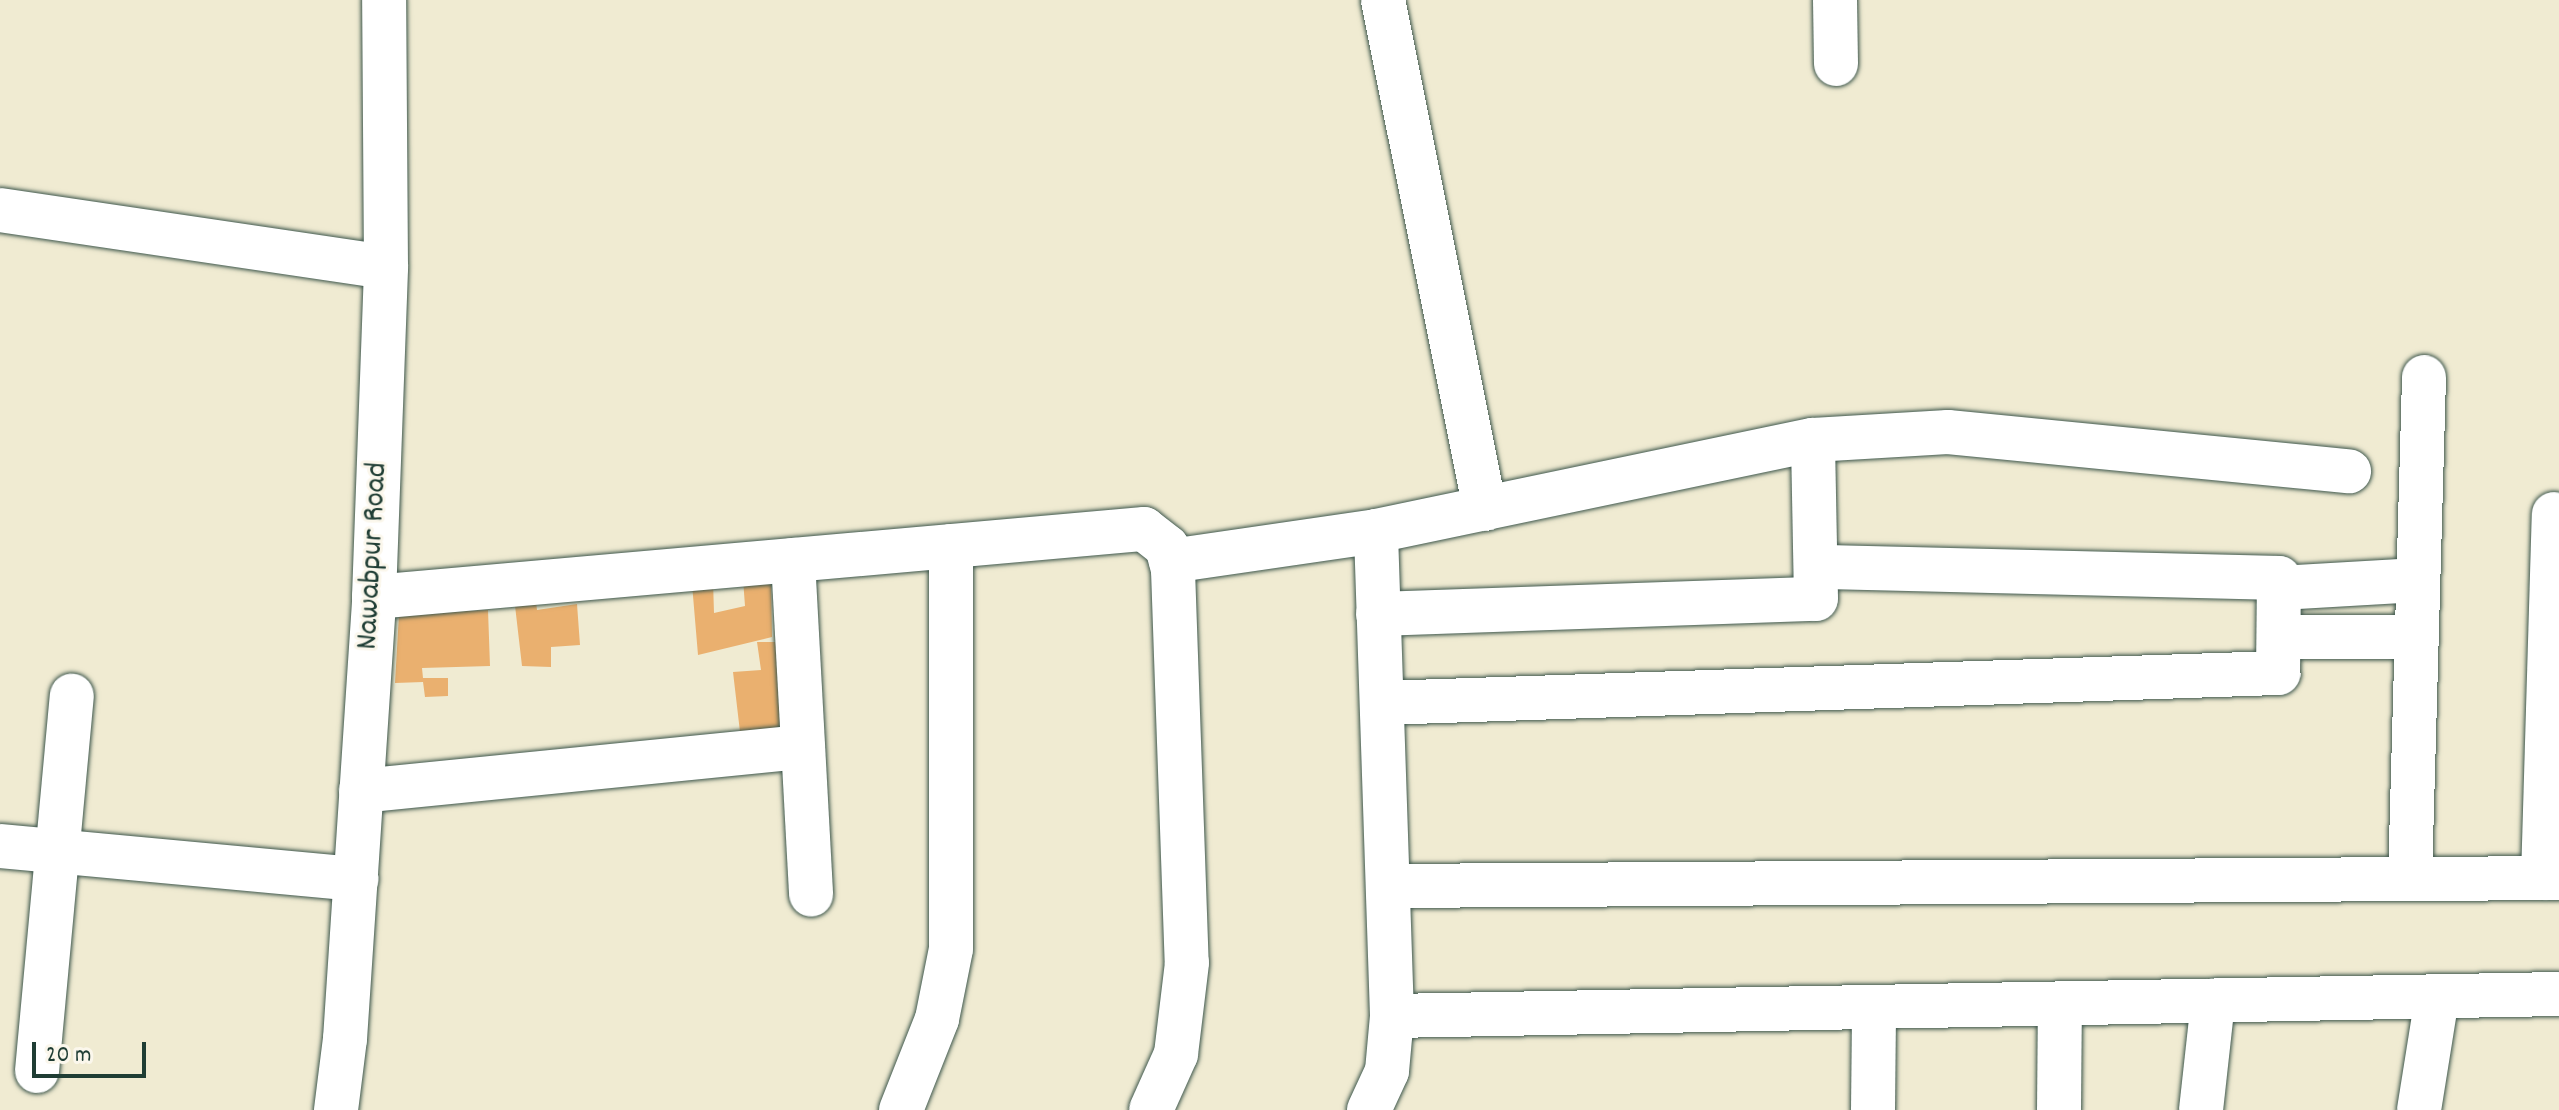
<!DOCTYPE html>
<style>
body{margin:0}
#map{position:relative;width:2559px;height:1110px;overflow:hidden;background:#f0ebd2;font-family:Dekko,sans-serif}
div>[style]{position:absolute}
[style*='--x']{left:calc(var(--x)*1px);top:calc(var(--y)*1px);width:calc(var(--w)*1px);rotate:calc(var(--a)*1deg)}
.building>*{inset:0;background:#eab06f}
.roads{filter:drop-shadow(0 0 2px #3e574c) drop-shadow(0 0 2px #3e574c)}
.minor>*{height:44px;margin:-22px;padding:0 22px;transform-origin:22px;border-radius:22px;background:#fff}
span{translate:-50% -50%;white-space:nowrap;text-align:center;line-height:1.15;-webkit-text-stroke:6px #fbf7ec;paint-order:stroke}
.street-label{font-size:32px;color:#1f3d34}
.scale{position:absolute;left:32px;top:1042px;width:114px;height:36px;box-sizing:border-box;border:4px solid #1f3d34;border-top:0;padding-left:10px;font-size:24px;line-height:28px;white-space:nowrap;color:#1f3d34;-webkit-text-stroke:6px #fbf7ec;paint-order:stroke}
</style>
<div id="map">
<div class="building">
<div style="clip-path:polygon(771px 577px,772px 637px,698px 655px,692px 584px,713px 581px,714px 613px,745px 606px,743px 579px)"></div>
<div style="clip-path:polygon(535px 594px,537px 610px,577px 604px,580px 645px,551px 647px,551px 667px,522px 666px,514px 597px)"></div>
<div style="clip-path:polygon(488px 610px,490px 666px,422px 668px,423px 678px,448px 678px,448px 696px,425px 697px,423px 682px,395px 683px,399px 614px)"></div>
<div style="clip-path:polygon(757px 642px,788px 642px,792px 734px,740px 732px,733px 672px,761px 670px)"></div>
</div>
<div class="roads">
<div class="minor">
<div style="--x:1383;--y:0;--w:519;--a:78.67"></div>
<div style="--x:1835;--y:0;--w:64;--a:89.1"></div>
<div style="--x:0;--y:210;--w:390;--a:8.4"></div>
<div style="--x:793;--y:560;--w:335;--a:86.9"></div>
<div style="--x:1171;--y:561;--w:207;--a:-8.3"></div>
<div style="--x:1376;--y:531;--w:446;--a:-11.8"></div>
<div style="--x:1813;--y:440;--w:135;--a:-3.4"></div>
<div style="--x:1948;--y:432;--w:403;--a:5.6"></div>
<div style="--x:2280;--y:588;--w:138;--a:-3.3"></div>
<div style="--x:374;--y:597;--w:773;--a:-5.05"></div>
<div style="--x:1144;--y:529;--w:29;--a:38"></div>
<div style="--x:1167;--y:547;--w:24;--a:75"></div>
<div style="--x:1173;--y:570;--w:393;--a:88"></div>
<div style="--x:1187;--y:963;--w:92;--a:96.9"></div>
<div style="--x:1176;--y:1054;--w:61;--a:114.1"></div>
<div style="--x:1378;--y:614;--w:438;--a:-2"></div>
<div style="--x:1816;--y:599;--w:159;--a:-91.1"></div>
<div style="--x:2279;--y:637;--w:138;--a:0"></div>
<div style="--x:1382;--y:703;--w:897;--a:-1.92"></div>
<div style="--x:2278;--y:673;--w:95;--a:-89.4"></div>
<div style="--x:2279;--y:578;--w:462;--a:-178.6"></div>
<div style="--x:361;--y:791;--w:444;--a:-5.7"></div>
<div style="--x:0;--y:846;--w:358;--a:5.3"></div>
<div style="--x:2543;--y:878;--w:364;--a:-88.3"></div>
<div style="--x:2410;--y:879;--w:502;--a:-88.4"></div>
<div style="--x:1388;--y:886;--w:1171;--a:-0.39"></div>
<div style="--x:1392;--y:1016;--w:1167;--a:-1.08"></div>
<div style="--x:37;--y:1071;--w:377;--a:-84.7"></div>
<div style="--x:336;--y:1110;--w:72;--a:-82.8"></div>
<div style="--x:345;--y:1039;--w:443;--a:-86.2"></div>
<div style="--x:374;--y:597;--w:330;--a:-87.9"></div>
<div style="--x:386;--y:267;--w:267;--a:-90.4"></div>
<div style="--x:901;--y:1110;--w:98;--a:-68.4"></div>
<div style="--x:937;--y:1019;--w:71;--a:-78.7"></div>
<div style="--x:951;--y:949;--w:403;--a:-90"></div>
<div style="--x:1369;--y:1110;--w:43;--a:-65.2"></div>
<div style="--x:1387;--y:1071;--w:55;--a:-84.8"></div>
<div style="--x:1392;--y:1016;--w:485;--a:-91.9"></div>
<div style="--x:1873;--y:1110;--w:102;--a:-89.4"></div>
<div style="--x:2059;--y:1110;--w:105;--a:-89.5"></div>
<div style="--x:2201;--y:1110;--w:110;--a:-83.7"></div>
<div style="--x:2419;--y:1110;--w:114;--a:-80.9"></div>
</div>
</div>
<div class="street-label">
<span style="left:374px;top:556px;rotate:-87deg">Nawabpur Road</span>
</div>
<div class="scale">20 m</div>
</div>
